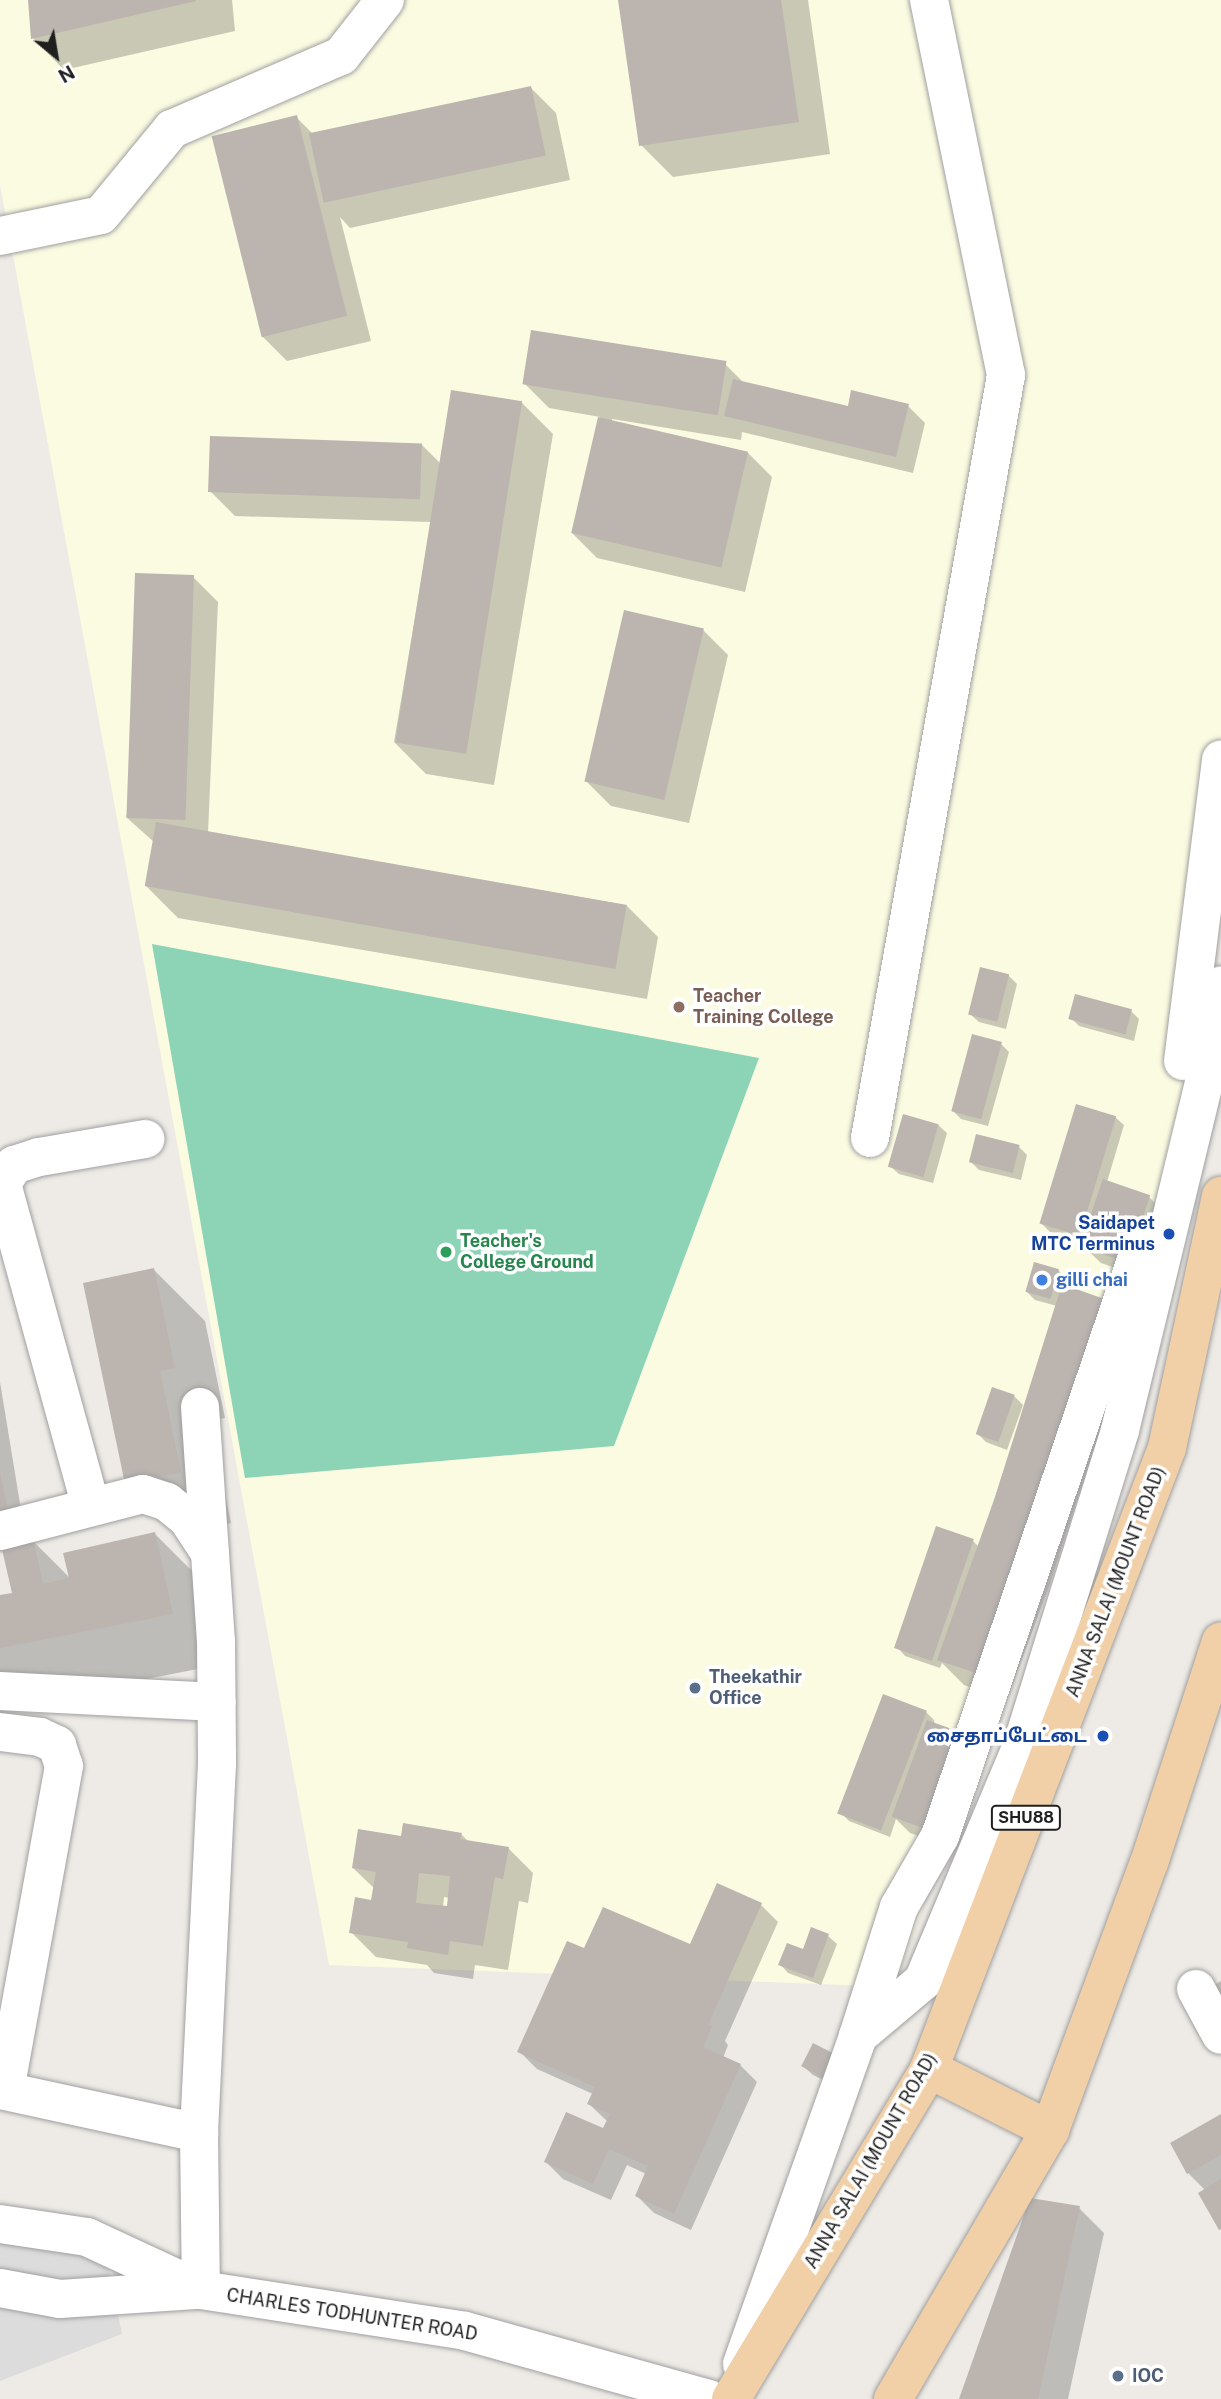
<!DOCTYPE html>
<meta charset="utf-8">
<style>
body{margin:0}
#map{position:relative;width:1221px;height:2399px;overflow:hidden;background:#eeebe6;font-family:"Public Sans","Noto Sans Tamil",sans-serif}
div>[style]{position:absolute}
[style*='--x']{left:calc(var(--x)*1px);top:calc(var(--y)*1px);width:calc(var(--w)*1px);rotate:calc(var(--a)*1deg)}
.residential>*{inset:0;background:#dcdcdc}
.education>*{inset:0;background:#fbfbe2}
.pitch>*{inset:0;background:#8dd4b7}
.shadow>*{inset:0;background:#0003}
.building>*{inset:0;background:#bbb4af;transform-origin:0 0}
.roads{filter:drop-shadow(0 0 2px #a0a0a0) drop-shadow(0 0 2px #a0a0a0)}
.minor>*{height:38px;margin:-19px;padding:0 19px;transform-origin:19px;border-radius:19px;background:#fff}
.major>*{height:38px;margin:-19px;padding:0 19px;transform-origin:19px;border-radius:19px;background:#f1d0a8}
.dots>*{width:19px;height:19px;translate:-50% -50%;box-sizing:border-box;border:4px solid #fff;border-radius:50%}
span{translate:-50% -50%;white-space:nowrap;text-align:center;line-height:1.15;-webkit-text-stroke:7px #fff;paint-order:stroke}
.shield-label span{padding:2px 5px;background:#fff;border:2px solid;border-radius:5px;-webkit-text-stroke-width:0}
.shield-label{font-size:16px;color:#1f1f1f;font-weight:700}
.education-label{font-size:18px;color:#785e54;font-weight:700}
.left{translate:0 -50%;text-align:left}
.transit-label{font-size:18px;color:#164399;font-weight:700}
.right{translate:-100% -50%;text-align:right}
.leisure-label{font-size:18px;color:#27864d;font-weight:700}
.shop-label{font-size:18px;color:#366cbe;font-weight:700}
.street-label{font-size:18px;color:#1f1f1f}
.service-label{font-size:18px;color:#4e5e75;font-weight:700}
.north{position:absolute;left:21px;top:21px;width:70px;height:70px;-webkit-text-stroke:5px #fff;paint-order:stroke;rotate:150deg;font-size:19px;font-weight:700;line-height:28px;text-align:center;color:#1f1f1f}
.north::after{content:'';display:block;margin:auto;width:24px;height:32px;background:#1f1f1f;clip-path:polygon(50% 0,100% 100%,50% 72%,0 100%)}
</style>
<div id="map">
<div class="residential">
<div style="clip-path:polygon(0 2214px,101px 2230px,122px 2334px,0 2381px)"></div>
</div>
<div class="education">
<div style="clip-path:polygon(0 0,1221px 0,1221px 907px,1191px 1106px,944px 1850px,894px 1987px,329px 1965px,0 185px)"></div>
</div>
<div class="pitch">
<div style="clip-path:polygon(152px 944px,759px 1058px,614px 1446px,245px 1478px)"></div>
</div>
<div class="shadow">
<div style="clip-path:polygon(29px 0,232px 0,235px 31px,64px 70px,33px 38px)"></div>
<div style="clip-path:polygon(620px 0,808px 0,830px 154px,673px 177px,641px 145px)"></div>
<div style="clip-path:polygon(531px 88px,556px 113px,570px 180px,350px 228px,340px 217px,371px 341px,287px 361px,262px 336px,296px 117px,314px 135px)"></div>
<div style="clip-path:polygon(725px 364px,744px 383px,849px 408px,908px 406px,925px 423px,913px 473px,742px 432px,741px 440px,612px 419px,612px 422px,747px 452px,772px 477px,745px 592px,597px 558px,572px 533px,600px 417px,549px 408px,524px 383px)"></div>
<div style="clip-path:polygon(521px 402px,553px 434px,494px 785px,426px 774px,394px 742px,431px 522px,235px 516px,210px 491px,421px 444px,441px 464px)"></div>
<div style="clip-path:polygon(193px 577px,218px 602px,208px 833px,626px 905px,658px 937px,647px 999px,178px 918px,146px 886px,154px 842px,126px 817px)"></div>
<div style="clip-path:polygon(703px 630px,728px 655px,689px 823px,611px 806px,585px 780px)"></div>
<div style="clip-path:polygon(1008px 975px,1017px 984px,1006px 1029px,979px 1022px,970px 1014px)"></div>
<div style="clip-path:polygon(1131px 1011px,1139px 1019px,1134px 1041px,1079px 1026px,1071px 1018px)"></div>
<div style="clip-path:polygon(1001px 1044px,1009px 1052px,988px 1126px,961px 1119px,953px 1111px)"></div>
<div style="clip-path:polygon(1115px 1117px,1124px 1125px,1107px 1182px,1149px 1197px,1166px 1214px,1145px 1278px,1101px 1263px,1083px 1246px,1085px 1242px,1050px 1232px,1042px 1224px)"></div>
<div style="clip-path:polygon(938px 1125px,947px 1133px,933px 1183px,899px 1174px,890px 1166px)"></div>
<div style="clip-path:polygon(1019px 1147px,1027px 1155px,1021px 1180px,979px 1170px,970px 1161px)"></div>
<div style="clip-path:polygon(154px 1270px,205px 1321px,225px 1418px,210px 1421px,231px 1523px,177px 1534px,127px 1483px)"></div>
<div style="clip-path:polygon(1058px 1270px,1067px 1279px,1064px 1287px,1131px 1327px,1050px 1584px,1007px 1699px,964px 1685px,942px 1663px,940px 1668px,905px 1656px,897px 1647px,973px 1541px,979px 1547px,1057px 1306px,1035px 1300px,1027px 1292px)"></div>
<div style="clip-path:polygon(0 1382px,25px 1534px,0 1538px)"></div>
<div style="clip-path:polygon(1014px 1396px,1023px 1405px,1007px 1450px,986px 1442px,978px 1434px)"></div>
<div style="clip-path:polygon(155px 1534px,206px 1585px,223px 1664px,0 1708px,0 1597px,14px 1594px,32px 1540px,70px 1578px)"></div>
<div style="clip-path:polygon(926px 1712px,934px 1720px,950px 1847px,910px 1833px,896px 1819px,890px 1837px,849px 1821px,841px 1813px)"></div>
<div style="clip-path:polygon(evenodd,461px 1834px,469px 1842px,508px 1848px,533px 1873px,528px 1903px,519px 1901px,508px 1970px,475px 1965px,473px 1979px,434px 1973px,427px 1965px,376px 1957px,351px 1932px,373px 1902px,375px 1889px,353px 1868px,403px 1838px,461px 1834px,444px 1897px,450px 1898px,449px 1908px,443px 1908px,444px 1897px)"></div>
<div style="clip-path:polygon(761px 1905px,778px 1922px,725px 2041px,728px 2045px,723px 2058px,740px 2065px,757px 2082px,691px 2230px,654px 2213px,637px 2196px,646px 2174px,627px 2165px,611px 2200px,563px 2179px,546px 2162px,604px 2130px,608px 2122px,589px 2104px,593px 2094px,537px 2069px,520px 2052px,585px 1950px,690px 1947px)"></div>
<div style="clip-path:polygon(812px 1930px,828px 1936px,837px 1944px,821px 1985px,788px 1973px,780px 1964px,804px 1951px)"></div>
<div style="clip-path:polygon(1221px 1981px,1221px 2009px,1209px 1988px)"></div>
<div style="clip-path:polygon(842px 2059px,840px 2088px,813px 2075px,804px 2067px)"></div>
<div style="clip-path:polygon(1221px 2116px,1221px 2229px,1200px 2193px,1205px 2190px,1188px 2173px)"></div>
<div style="clip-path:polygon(1079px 2208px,1104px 2233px,1068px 2399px,961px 2399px)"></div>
</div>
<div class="building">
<div style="clip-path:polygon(28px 0,196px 0,196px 1px,31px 39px)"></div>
<div style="clip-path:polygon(618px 0,781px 0,799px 122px,639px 146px)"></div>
<div style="left:531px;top:86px;width:71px;height:227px;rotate:78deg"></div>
<div style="left:297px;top:115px;width:207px;height:88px;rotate:76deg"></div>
<div style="left:531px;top:330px;width:198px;height:55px;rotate:9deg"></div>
<div style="clip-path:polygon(733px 379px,848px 406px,851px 390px,909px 404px,896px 457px,724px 416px)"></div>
<div style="left:451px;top:390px;width:72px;height:357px;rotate:9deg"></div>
<div style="left:598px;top:417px;width:154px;height:119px;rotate:13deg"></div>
<div style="left:210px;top:436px;width:212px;height:56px;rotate:2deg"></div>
<div style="left:135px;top:573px;width:59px;height:245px;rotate:2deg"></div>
<div style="left:624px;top:610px;width:82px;height:176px;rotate:13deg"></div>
<div style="left:156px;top:822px;width:478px;height:65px;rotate:10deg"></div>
<div style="left:980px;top:967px;width:30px;height:49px;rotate:14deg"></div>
<div style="left:1075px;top:994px;width:59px;height:26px;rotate:15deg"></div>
<div style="left:972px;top:1034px;width:31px;height:80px;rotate:15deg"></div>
<div style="left:1076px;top:1104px;width:42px;height:125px;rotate:17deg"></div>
<div style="left:903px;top:1114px;width:37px;height:55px;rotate:16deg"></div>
<div style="left:976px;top:1134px;width:45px;height:29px;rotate:14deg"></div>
<div style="left:1103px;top:1179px;width:50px;height:71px;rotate:19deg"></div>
<div style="left:1034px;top:1262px;width:26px;height:31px;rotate:16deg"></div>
<div style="clip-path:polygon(154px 1268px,175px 1368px,160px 1371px,181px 1472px,125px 1484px,83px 1283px)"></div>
<div style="clip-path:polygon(1062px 1284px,1107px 1300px,982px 1675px,937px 1660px,995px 1497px)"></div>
<div style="left:992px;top:1387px;width:24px;height:50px;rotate:19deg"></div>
<div style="clip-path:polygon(0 1472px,9px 1517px,0 1519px)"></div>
<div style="left:936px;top:1526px;width:40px;height:129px;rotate:19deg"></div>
<div style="clip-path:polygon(155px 1532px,173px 1614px,0 1648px,0 1595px,12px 1593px,1px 1545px,33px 1538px,43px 1584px,69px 1578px,63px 1553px)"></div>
<div style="left:883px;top:1694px;width:47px;height:128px;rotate:21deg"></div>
<div style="left:927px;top:1720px;width:44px;height:103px;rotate:20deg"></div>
<div style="clip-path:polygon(evenodd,403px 1823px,462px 1833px,460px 1839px,509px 1847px,503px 1879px,495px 1877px,483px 1946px,450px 1941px,448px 1955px,407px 1948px,408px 1942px,349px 1933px,355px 1897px,371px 1900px,376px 1872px,352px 1868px,358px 1829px,401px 1836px,403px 1823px,419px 1873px,450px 1876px,447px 1906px,416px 1903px,419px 1873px)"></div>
<div style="clip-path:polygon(717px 1883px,762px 1903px,708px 2025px,712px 2026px,703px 2047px,741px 2064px,674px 2214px,635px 2196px,648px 2166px,609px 2149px,593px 2184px,544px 2162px,566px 2112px,603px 2128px,610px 2114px,587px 2104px,595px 2087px,517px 2052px,567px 1941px,584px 1948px,603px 1907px,690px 1944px)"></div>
<div style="clip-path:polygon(811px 1927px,829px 1934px,813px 1978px,778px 1965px,787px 1943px,803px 1949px)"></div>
<div style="left:813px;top:2043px;width:34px;height:26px;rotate:27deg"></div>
<div style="clip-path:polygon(1221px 2114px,1221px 2155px,1187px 2174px,1170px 2143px)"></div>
<div style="clip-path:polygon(1221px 2179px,1221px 2229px,1219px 2230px,1198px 2193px)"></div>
<div style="clip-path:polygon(1030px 2198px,1080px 2206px,1038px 2399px,959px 2399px)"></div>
</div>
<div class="roads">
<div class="minor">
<div style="--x:0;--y:236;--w:103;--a:-11.7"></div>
<div style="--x:101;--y:215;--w:112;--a:-50.5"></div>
<div style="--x:172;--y:129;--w:184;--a:-23.4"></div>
<div style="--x:341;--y:56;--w:71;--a:-51.8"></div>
<div style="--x:1183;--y:1061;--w:304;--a:-82.8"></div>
<div style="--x:870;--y:1138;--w:775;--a:-79.89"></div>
<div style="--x:1006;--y:375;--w:383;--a:-101.6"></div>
<div style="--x:200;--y:1407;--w:234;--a:86.1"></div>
<div style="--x:216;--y:1640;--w:124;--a:89.5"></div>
<div style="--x:217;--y:1764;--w:369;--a:92.8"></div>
<div style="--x:199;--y:2133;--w:157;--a:89.3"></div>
<div style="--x:91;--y:1507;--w:336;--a:-105.4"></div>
<div style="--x:2;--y:1183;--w:22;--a:-56"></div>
<div style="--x:14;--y:1165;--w:26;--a:-18"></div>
<div style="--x:39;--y:1157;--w:108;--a:-9.6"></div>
<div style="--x:0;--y:1531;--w:148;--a:-14.5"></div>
<div style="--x:143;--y:1494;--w:25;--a:18"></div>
<div style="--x:167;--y:1502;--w:26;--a:39"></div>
<div style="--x:187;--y:1518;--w:42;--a:56.7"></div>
<div style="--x:0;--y:1691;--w:217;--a:2.9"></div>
<div style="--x:0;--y:1732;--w:40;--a:7.1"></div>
<div style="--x:40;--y:1737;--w:19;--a:25"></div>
<div style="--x:57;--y:1745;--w:22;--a:72"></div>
<div style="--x:64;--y:1766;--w:329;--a:100.3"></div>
<div style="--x:1196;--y:1989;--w:52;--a:61.5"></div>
<div style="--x:858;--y:2036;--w:135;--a:-72.4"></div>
<div style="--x:899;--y:1907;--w:82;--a:-60"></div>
<div style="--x:940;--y:1836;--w:631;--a:-71.22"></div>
<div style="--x:0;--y:2090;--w:204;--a:12.2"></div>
<div style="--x:0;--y:2224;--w:88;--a:8.5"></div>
<div style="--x:87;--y:2237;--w:126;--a:24.9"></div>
<div style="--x:201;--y:2290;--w:267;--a:8.8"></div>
<div style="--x:465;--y:2331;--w:253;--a:15.6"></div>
<div style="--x:0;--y:2288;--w:61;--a:10.4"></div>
<div style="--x:60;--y:2299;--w:135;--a:-3.8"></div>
<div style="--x:742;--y:2364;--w:348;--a:-70.5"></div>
<div style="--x:858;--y:2036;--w:85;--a:-40.2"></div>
<div style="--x:923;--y:1981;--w:256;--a:-67.2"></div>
<div style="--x:1022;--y:1745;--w:330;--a:-72.7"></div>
<div style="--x:1120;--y:1430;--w:357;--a:-76.4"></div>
<div style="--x:1204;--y:1083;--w:99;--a:-80.2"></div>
</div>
<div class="major">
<div style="--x:929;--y:2069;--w:136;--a:26.8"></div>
<div style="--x:731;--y:2399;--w:385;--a:-59"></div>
<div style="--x:929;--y:2069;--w:665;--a:-69.03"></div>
<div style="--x:1167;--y:1448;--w:258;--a:-77.9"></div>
<div style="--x:893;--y:2399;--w:311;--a:-59.7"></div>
<div style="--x:1050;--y:2130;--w:285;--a:-69.7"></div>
<div style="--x:1149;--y:1863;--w:233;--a:-72"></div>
</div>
</div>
<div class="dots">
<div style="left:679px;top:1007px;background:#8d6e63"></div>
<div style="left:1169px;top:1234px;background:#1a4fb4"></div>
<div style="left:446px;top:1252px;background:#2e9e5b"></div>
<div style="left:1042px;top:1280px;background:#3f7fe0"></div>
<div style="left:695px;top:1688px;background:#5c6f8a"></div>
<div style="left:1103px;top:1736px;background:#1a4fb4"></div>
<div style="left:1118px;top:2376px;background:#5c6f8a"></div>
</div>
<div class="shield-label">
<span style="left:1026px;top:1818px">SHU88</span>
</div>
<div class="education-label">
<span class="left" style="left:693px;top:1007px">Teacher<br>Training College</span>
</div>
<div class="transit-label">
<span class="right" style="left:1155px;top:1234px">Saidapet<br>MTC Terminus</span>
<span class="right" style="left:1087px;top:1736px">சைதாப்பேட்டை</span>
</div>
<div class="leisure-label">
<span class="left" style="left:460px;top:1252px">Teacher's<br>College Ground</span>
</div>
<div class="shop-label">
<span class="left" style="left:1056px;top:1280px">gilli chai</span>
</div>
<div class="street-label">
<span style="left:1116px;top:1582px;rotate:-69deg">ANNA SALAI (MOUNT ROAD)</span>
<span style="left:871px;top:2161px;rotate:-60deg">ANNA SALAI (MOUNT ROAD)</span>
<span style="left:352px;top:2315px;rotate:9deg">CHARLES TODHUNTER ROAD</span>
</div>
<div class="service-label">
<span class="left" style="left:709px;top:1688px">Theekathir<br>Office</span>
<span class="left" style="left:1132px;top:2376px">IOC</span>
</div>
<div class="north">N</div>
</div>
